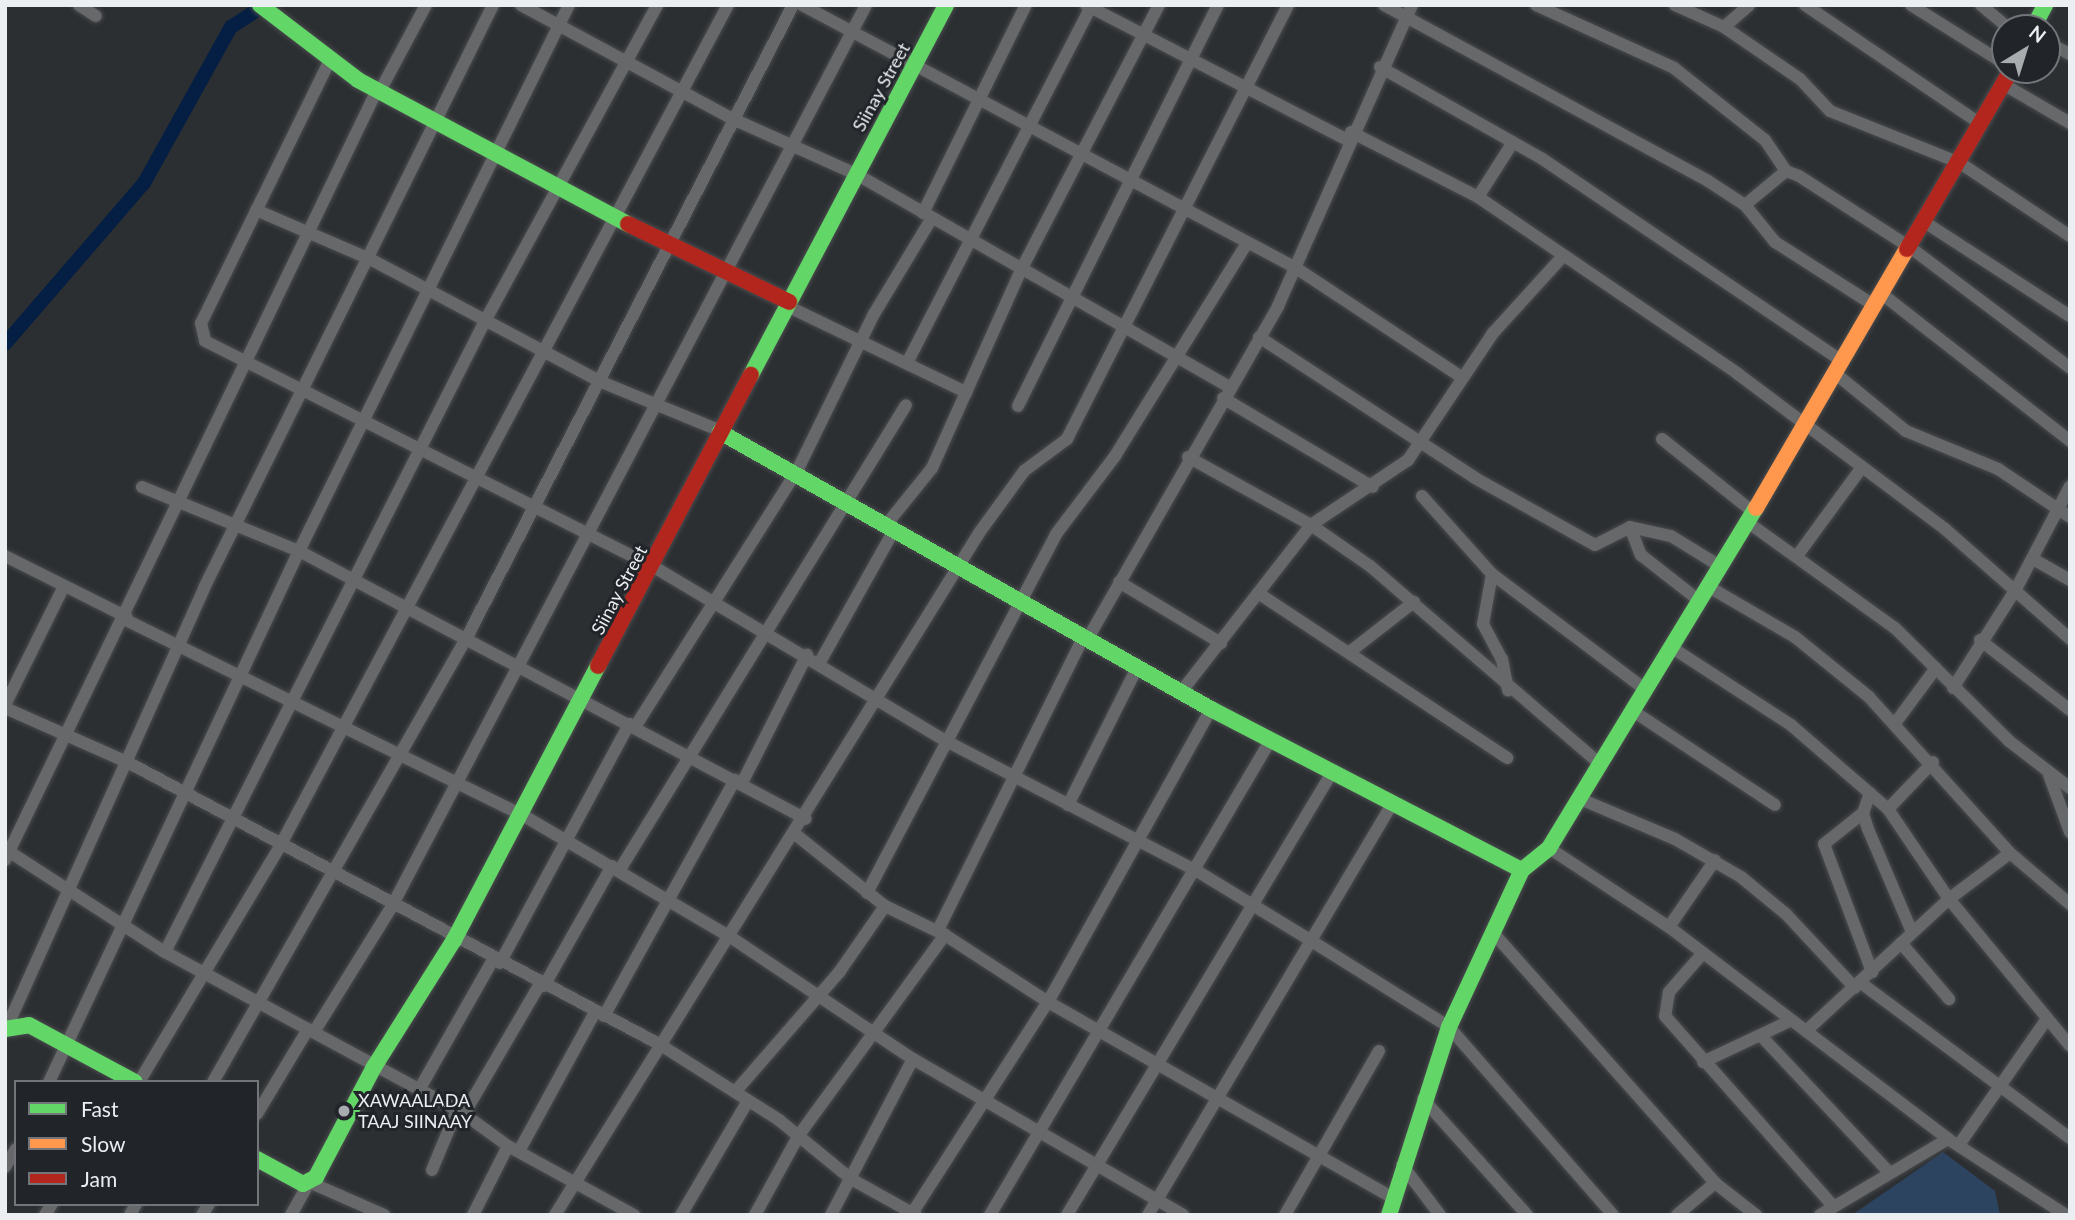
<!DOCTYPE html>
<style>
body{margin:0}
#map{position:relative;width:2075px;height:1220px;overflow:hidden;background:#2c2f32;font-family:Lato,sans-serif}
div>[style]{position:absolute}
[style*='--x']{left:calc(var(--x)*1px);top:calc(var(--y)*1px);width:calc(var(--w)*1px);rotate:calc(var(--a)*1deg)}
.green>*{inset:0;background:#2d4461}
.canal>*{height:14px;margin:-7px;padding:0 7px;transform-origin:7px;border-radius:7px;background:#041f43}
.roads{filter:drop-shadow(0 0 2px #494b4d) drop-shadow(0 0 2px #494b4d)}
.street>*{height:12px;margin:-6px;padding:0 6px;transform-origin:6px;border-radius:6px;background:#67686a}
.fast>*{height:16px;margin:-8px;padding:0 8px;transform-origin:8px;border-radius:8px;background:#63d668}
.slow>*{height:16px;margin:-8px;padding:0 8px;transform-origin:8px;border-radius:8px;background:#ff974d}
.jam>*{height:16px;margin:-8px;padding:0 8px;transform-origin:8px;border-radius:8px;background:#b3261e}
.dots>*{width:19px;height:19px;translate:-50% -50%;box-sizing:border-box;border:4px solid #21252a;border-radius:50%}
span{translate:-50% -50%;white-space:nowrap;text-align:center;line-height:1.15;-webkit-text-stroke:6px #21252a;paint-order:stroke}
.street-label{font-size:18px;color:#eceff2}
.poi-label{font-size:18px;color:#eceff2}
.left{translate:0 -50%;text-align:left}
.frame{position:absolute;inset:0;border:7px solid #eceff2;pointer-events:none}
.legend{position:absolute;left:14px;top:1080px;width:245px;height:126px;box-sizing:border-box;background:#21252a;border:2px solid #72767a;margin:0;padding:9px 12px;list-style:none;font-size:21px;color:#eceff2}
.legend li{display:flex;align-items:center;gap:14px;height:35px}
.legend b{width:35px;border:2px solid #72767a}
.north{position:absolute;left:1991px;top:14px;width:70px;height:70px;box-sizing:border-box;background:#21252a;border:2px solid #72767a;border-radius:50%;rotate:38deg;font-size:19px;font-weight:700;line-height:28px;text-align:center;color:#eceff2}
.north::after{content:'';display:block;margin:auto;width:24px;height:32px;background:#a9acaf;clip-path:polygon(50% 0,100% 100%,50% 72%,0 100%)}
</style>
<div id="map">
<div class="green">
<div style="clip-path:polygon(1943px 1152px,1995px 1191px,2000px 1215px,1852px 1215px)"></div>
</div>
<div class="canal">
<div style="--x:5;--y:344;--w:213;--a:-49.2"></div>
<div style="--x:144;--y:183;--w:179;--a:-60.9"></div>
<div style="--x:231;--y:27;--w:40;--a:-32.9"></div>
</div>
<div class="roads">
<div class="street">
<div style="--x:79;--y:5;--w:20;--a:33"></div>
<div style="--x:521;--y:5;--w:243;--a:28.3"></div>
<div style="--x:735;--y:120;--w:133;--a:24.1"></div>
<div style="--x:856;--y:174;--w:430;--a:29.7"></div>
<div style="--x:802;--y:5;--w:560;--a:28.03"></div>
<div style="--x:1296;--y:268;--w:198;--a:33.4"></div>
<div style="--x:1086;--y:5;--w:294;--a:27.3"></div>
<div style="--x:1384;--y:5;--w:369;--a:28.5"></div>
<div style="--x:1708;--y:181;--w:44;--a:33"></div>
<div style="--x:1745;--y:205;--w:48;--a:51"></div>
<div style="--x:1775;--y:242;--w:119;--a:32.6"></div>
<div style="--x:1536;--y:5;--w:152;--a:24.5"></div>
<div style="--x:1674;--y:68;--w:116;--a:38.4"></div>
<div style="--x:1765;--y:140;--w:37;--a:56"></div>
<div style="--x:1675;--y:5;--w:54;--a:24.2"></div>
<div style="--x:1724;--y:27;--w:92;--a:34.4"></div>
<div style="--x:1800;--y:79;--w:44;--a:46.8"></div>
<div style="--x:1830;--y:111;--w:140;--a:21.8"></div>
<div style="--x:1960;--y:163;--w:132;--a:33.6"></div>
<div style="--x:1805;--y:5;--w:212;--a:34.1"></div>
<div style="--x:1911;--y:5;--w:111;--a:32.1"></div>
<div style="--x:1981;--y:5;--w:35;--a:40"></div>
<div style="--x:1724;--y:27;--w:33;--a:-41"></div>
<div style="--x:2047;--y:42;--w:26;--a:28"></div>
<div style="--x:329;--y:62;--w:291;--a:116.1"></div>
<div style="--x:201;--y:323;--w:18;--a:77"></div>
<div style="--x:205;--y:341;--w:503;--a:26.72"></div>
<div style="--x:654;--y:567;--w:340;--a:30.8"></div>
<div style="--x:946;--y:741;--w:283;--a:27.4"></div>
<div style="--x:1197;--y:871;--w:132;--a:31.4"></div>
<div style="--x:1310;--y:940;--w:164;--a:32"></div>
<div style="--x:1449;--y:1027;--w:249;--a:48.9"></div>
<div style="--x:1380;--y:67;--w:185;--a:29.5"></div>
<div style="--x:1541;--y:158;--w:363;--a:34"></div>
<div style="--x:2003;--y:84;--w:78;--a:30.2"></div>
<div style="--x:380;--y:91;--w:98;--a:-61.9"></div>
<div style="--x:1351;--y:132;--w:143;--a:27.1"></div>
<div style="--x:1478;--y:197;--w:315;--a:34.2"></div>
<div style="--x:1738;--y:374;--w:259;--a:36.8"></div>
<div style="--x:1945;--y:529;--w:167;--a:41.3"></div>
<div style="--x:1478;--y:197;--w:65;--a:-57.5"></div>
<div style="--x:1745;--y:205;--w:53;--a:-39.7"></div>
<div style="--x:1786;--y:171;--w:14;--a:21"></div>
<div style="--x:1799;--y:176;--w:133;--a:32.7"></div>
<div style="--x:1911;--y:248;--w:199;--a:37"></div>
<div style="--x:256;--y:210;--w:124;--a:23.3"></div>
<div style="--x:370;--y:259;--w:259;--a:28"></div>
<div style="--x:599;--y:381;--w:132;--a:22.3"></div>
<div style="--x:923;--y:213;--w:232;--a:-63.7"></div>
<div style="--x:1926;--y:223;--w:171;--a:32.9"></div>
<div style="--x:1882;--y:294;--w:239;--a:38"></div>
<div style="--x:787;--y:306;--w:199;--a:25.7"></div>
<div style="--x:1259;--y:337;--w:258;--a:33.1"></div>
<div style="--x:1475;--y:478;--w:137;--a:29.2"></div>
<div style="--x:1595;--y:545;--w:39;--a:-27"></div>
<div style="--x:1630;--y:527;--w:42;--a:12.4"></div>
<div style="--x:1671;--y:536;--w:57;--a:31.5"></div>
<div style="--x:907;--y:363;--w:403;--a:-62.7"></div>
<div style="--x:1836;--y:374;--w:90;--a:39.2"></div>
<div style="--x:1906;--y:431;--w:100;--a:22.4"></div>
<div style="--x:1998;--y:469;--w:87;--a:33.7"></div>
<div style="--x:1223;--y:398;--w:174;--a:30.7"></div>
<div style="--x:1018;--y:406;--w:448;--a:-63.5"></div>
<div style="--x:1662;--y:439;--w:115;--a:38.7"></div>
<div style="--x:1188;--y:457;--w:141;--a:28.9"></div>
<div style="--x:1311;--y:525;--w:72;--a:34.8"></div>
<div style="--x:1370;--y:566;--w:302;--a:40.7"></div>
<div style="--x:142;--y:487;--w:170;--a:22.2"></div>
<div style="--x:299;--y:551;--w:609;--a:-63.69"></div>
<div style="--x:1422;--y:496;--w:105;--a:48.1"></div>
<div style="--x:1492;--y:574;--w:193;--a:37"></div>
<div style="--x:1746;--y:521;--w:183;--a:35.7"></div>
<div style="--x:1895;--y:628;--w:161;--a:44.7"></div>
<div style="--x:2009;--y:741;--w:77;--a:37.6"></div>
<div style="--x:886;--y:525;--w:73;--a:-51.1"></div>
<div style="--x:932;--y:468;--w:217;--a:-65.8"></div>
<div style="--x:1021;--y:270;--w:299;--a:-62.5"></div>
<div style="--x:1630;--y:527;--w:30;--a:69"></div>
<div style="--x:1641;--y:555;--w:76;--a:38.1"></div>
<div style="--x:5;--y:556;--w:136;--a:26.6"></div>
<div style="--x:1797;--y:556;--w:107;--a:-53.8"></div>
<div style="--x:2033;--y:559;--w:43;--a:29.6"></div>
<div style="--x:1492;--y:574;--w:51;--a:100.2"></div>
<div style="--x:1483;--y:624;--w:40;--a:62"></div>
<div style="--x:1502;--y:659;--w:32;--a:79"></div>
<div style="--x:1119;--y:582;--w:119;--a:30.9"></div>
<div style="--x:1709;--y:587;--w:99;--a:30.2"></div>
<div style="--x:1795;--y:637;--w:95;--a:39"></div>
<div style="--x:1869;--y:697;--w:210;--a:47.9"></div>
<div style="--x:2010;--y:853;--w:79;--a:40.4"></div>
<div style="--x:1258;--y:593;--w:299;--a:33.5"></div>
<div style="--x:126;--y:620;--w:438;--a:26.2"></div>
<div style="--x:519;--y:813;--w:243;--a:30.4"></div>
<div style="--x:729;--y:936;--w:221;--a:33.8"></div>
<div style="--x:913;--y:1059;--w:312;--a:30"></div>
<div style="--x:1087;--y:640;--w:385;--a:-60.2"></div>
<div style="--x:1278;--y:306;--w:329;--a:-66"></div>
<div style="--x:1980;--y:640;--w:114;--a:37.9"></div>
<div style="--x:1674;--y:649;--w:140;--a:33"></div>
<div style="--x:1791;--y:725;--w:128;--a:40.9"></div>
<div style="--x:1888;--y:809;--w:109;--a:55.9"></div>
<div style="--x:1949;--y:899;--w:190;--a:50.5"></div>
<div style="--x:1351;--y:651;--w:80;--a:-37.9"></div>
<div style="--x:820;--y:662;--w:151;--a:-60.7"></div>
<div style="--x:1953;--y:688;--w:117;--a:-57.5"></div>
<div style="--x:2016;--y:589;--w:116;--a:-62.3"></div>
<div style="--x:1181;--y:692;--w:212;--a:-52.1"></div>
<div style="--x:1311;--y:525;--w:117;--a:-33.8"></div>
<div style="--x:1408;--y:460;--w:153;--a:-56.2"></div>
<div style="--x:1493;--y:333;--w:104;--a:-47.7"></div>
<div style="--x:5;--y:705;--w:133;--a:-63.6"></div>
<div style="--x:5;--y:708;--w:136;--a:23.9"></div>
<div style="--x:129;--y:763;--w:600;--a:27.93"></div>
<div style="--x:659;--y:1044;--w:142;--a:32.3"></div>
<div style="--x:779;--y:1120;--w:93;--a:39.3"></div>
<div style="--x:851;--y:1179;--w:74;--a:29"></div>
<div style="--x:1633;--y:711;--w:170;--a:33.5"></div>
<div style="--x:1896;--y:722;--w:67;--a:-53.5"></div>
<div style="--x:635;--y:727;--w:303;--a:-57.7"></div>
<div style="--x:797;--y:471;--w:175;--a:-63.9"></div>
<div style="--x:874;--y:314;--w:112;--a:-58.9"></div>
<div style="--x:2049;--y:775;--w:61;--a:69.8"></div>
<div style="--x:742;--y:783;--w:144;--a:-63.1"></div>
<div style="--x:1870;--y:793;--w:21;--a:109"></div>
<div style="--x:1863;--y:813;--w:17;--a:73"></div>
<div style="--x:1868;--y:829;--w:112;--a:66.9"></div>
<div style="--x:1578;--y:798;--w:105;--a:22.9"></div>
<div style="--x:1675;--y:839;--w:76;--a:29.9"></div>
<div style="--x:1741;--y:877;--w:58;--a:39.4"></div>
<div style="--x:1786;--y:914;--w:101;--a:47"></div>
<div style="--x:1068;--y:805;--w:153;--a:-63.3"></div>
<div style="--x:1888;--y:809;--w:65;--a:-46.2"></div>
<div style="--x:1863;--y:813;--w:50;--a:141.5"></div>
<div style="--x:1824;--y:844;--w:137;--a:69.4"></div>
<div style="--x:795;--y:834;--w:115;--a:38.7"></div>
<div style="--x:885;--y:906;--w:67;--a:25.8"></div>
<div style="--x:945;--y:935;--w:123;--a:33"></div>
<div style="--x:1048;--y:1002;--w:397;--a:29.6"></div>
<div style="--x:1549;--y:848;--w:144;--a:33.4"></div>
<div style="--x:1669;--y:927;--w:350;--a:37.2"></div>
<div style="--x:1948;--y:1139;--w:140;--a:32.8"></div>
<div style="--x:5;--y:849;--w:190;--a:32.8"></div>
<div style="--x:165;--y:952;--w:340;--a:28.4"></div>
<div style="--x:464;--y:1114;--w:54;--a:36"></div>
<div style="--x:508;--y:1146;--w:144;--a:28.7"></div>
<div style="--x:5;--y:860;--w:855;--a:-64.21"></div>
<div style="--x:619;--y:871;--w:547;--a:-58.37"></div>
<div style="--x:867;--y:893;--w:406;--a:-62.2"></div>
<div style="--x:1056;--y:534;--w:98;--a:-52.9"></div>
<div style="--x:1115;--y:456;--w:251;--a:-58.2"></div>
<div style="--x:1669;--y:927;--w:81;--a:-55.5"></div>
<div style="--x:938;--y:930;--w:326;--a:-63.6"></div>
<div style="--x:1496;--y:936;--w:330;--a:48.4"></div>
<div style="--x:1715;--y:1183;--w:52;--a:38"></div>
<div style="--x:1901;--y:943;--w:74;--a:49.4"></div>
<div style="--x:165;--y:952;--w:708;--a:-63.11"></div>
<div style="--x:485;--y:321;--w:360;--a:-61.4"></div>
<div style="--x:1703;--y:953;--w:52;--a:131.1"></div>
<div style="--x:1669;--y:992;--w:24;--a:99"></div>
<div style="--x:1665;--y:1016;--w:252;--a:48.5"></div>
<div style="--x:500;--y:963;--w:272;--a:-61.6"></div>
<div style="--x:1861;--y:983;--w:260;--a:36.6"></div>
<div style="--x:544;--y:986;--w:138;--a:-60.5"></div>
<div style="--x:604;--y:1016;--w:270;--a:-61"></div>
<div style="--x:7;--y:1027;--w:481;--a:-65.8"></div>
<div style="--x:204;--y:588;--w:651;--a:-63.63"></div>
<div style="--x:1806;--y:1031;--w:195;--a:-42.7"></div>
<div style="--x:1949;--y:899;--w:76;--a:-37"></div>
<div style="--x:314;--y:1032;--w:148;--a:-58.2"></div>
<div style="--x:392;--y:906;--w:1018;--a:-62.25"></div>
<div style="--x:1763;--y:1038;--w:183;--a:46.8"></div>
<div style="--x:1703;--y:1062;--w:98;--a:-25.3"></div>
<div style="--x:49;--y:1082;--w:587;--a:-64.79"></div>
<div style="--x:299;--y:551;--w:573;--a:27.86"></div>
<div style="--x:139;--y:1082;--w:275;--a:-59.1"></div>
<div style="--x:280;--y:846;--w:953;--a:-61.96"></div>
<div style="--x:213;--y:1082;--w:512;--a:-60.28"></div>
<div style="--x:467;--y:637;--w:711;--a:-62.71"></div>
<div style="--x:419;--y:1090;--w:150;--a:-60.4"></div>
<div style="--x:735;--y:1092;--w:160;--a:-49"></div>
<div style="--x:840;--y:971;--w:79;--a:-55.3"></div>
<div style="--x:1423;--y:1099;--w:156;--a:48.1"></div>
<div style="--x:257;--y:1114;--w:99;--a:-59"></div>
<div style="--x:464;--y:1114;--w:151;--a:-59.7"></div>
<div style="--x:1961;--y:1142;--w:149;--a:-55.1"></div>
<div style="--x:519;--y:1151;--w:158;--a:-61.3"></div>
<div style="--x:1402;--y:1165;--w:63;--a:52.8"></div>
<div style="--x:5;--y:1167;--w:21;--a:-59"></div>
<div style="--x:432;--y:1170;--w:65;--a:-67.4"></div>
<div style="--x:45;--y:1215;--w:13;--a:-58"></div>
<div style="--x:130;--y:1215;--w:13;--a:-61"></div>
<div style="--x:202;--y:1215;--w:13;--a:-58"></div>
<div style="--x:291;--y:1215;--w:38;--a:-61"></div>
<div style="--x:309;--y:1182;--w:82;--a:23.7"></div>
<div style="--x:473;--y:1215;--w:77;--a:-63.1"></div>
<div style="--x:555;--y:1215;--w:803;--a:-58.13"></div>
<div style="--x:979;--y:533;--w:77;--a:-54"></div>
<div style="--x:1024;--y:471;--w:54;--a:-36.7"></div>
<div style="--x:1067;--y:439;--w:487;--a:-63"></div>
<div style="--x:681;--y:1215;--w:132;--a:-59.6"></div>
<div style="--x:755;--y:1215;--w:91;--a:-61.2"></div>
<div style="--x:799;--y:1135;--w:248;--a:-53.9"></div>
<div style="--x:831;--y:1215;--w:176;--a:-62.3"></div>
<div style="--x:911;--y:1215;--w:253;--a:-57.3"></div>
<div style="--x:1048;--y:1002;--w:335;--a:-60.9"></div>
<div style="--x:990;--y:1215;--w:551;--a:-59.43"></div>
<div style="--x:1067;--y:1215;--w:514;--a:-59.09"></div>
<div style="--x:1148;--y:1215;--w:476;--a:-59.3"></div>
<div style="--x:1285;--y:1215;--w:189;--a:-60.2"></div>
<div style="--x:1677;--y:1215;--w:50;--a:-40.1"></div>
<div style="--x:1820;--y:1215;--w:149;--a:-30.7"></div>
</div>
<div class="fast">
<div style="--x:260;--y:5;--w:123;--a:37.4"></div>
<div style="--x:358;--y:80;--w:306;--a:28.1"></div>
<div style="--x:2033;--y:28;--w:26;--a:-62"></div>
<div style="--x:751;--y:375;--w:418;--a:-62.2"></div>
<div style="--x:720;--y:432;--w:564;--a:29.43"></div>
<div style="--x:1211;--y:709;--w:350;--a:27.4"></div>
<div style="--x:5;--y:1029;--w:24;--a:-9"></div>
<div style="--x:29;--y:1025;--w:120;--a:28.3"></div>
<div style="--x:257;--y:1159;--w:52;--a:28.5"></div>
<div style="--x:303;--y:1184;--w:15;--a:-28"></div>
<div style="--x:316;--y:1177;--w:124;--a:-62.2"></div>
<div style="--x:374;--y:1067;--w:150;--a:-57.8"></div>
<div style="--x:454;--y:940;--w:310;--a:-62.3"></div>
<div style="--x:1389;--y:1215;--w:197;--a:-72.3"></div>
<div style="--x:1449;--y:1027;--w:173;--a:-65.1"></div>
<div style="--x:1522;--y:870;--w:35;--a:-39"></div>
<div style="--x:1549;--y:848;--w:398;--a:-58.7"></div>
</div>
<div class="slow">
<div style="--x:1756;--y:508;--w:300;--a:-59.8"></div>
</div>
<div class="jam">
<div style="--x:628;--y:224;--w:179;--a:25.8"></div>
<div style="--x:1907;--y:249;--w:207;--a:-59.8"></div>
<div style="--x:598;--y:666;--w:329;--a:-62.3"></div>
</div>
</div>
<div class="dots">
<div style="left:344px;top:1111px;background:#a9acaf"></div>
</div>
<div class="street-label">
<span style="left:881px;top:87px;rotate:-61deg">Siinay Street</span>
<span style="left:619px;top:590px;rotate:-62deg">Siinay Street</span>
</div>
<div class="poi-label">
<span class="left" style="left:358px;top:1111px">XAWAALADA<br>TAAJ SIINAAY</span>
</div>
<div class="frame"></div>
<ul class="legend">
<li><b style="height:9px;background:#63d668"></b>Fast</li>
<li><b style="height:9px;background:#ff974d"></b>Slow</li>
<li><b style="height:9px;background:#b3261e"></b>Jam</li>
</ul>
<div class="north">N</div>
</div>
